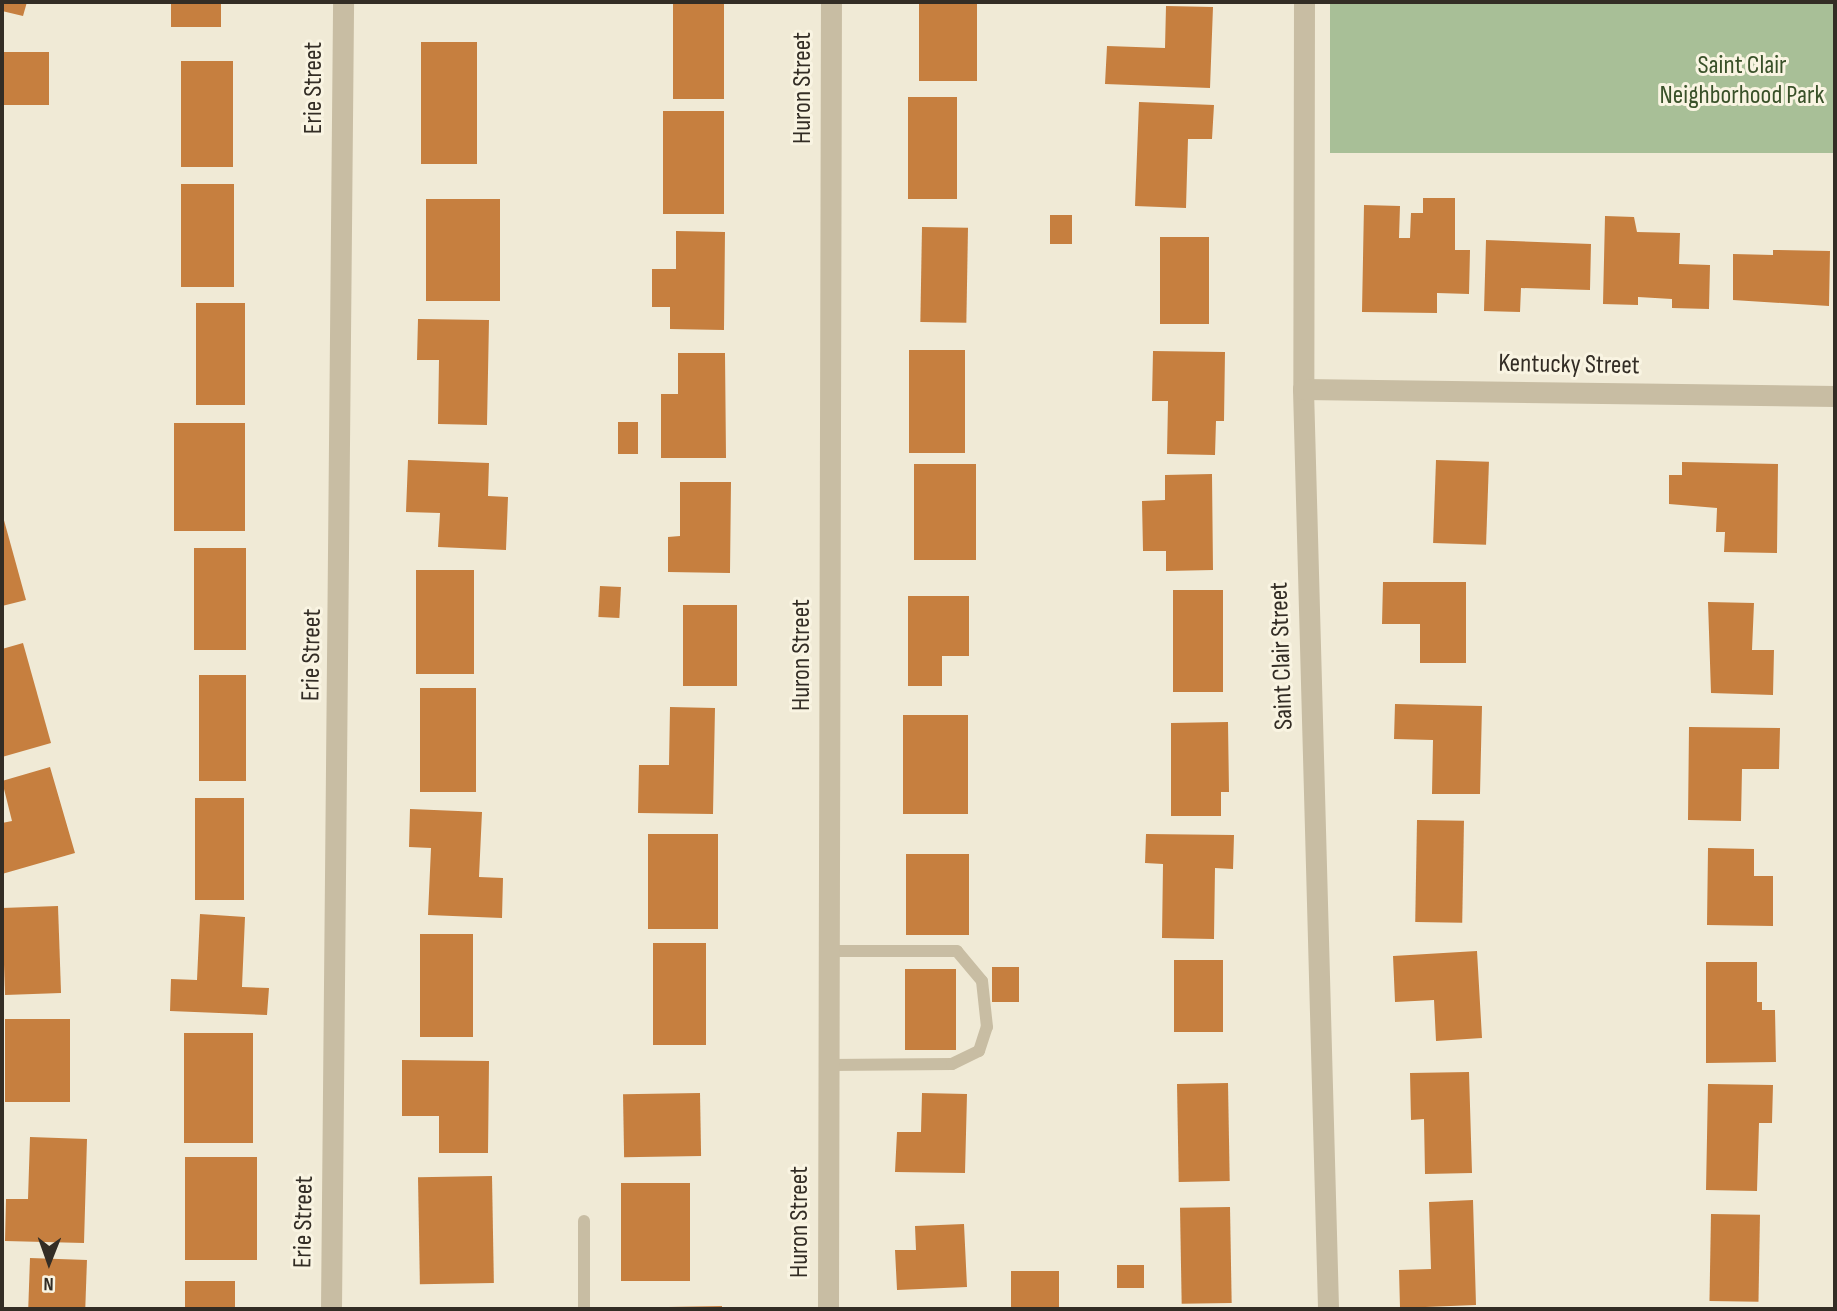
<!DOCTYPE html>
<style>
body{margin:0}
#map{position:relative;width:1837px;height:1311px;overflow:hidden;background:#f0ead6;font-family:"Sofia Sans Condensed",sans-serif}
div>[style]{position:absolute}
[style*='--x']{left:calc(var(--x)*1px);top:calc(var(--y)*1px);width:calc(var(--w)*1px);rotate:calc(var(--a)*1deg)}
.green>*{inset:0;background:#a8bf97;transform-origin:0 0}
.building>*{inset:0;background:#c67f3f;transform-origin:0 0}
.lane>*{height:12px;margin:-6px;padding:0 6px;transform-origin:6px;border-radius:6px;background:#c8bda3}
.street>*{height:21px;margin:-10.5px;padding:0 10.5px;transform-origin:10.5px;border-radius:10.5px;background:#c8bda3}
span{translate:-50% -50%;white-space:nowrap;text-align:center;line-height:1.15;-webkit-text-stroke:6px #f9f4e2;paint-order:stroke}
.park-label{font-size:26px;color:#395129}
.street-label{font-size:26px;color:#332d25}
.frame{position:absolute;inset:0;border:4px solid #332d25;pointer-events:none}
.north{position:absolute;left:14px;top:1227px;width:70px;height:70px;-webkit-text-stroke:5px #f9f4e2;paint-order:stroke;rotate:181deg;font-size:19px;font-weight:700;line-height:28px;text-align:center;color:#332d25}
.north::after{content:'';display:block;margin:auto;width:24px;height:32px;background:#332d25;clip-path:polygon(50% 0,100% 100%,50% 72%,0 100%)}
</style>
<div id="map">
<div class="green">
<div style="left:1330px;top:2px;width:505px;height:151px"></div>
</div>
<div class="building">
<div style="clip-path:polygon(2px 2px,27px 2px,23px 16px,2px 11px)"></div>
<div style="left:171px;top:2px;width:50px;height:25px"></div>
<div style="left:673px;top:2px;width:51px;height:97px"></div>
<div style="left:919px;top:2px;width:58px;height:79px"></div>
<div style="clip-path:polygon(1166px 6px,1213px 7px,1210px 88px,1105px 84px,1107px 46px,1165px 48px)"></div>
<div style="left:421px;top:42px;width:56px;height:122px"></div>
<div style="left:2px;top:52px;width:47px;height:53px"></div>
<div style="left:181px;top:61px;width:52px;height:106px"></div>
<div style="left:908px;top:97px;width:49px;height:102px"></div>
<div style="clip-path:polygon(1139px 102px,1214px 105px,1212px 139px,1188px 139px,1186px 208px,1135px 206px)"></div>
<div style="left:663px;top:111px;width:61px;height:103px"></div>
<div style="left:181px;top:184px;width:53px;height:103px"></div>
<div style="clip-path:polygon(1423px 198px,1455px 198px,1455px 250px,1470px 250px,1469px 294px,1437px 293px,1437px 313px,1362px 312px,1364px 205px,1400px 206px,1399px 238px,1410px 238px,1411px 213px,1423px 213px)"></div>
<div style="left:500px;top:199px;width:102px;height:74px;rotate:90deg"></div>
<div style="left:1050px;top:215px;width:22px;height:29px"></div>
<div style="clip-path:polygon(1605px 216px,1634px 217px,1637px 232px,1680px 233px,1679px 264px,1710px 265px,1709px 309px,1672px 308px,1672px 299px,1638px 297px,1638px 305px,1603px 304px)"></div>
<div style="left:922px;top:227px;width:46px;height:95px;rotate:1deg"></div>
<div style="clip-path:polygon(676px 231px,725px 232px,724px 330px,670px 329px,670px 307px,652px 307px,652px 269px,676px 269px)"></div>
<div style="left:1160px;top:237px;width:49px;height:87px"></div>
<div style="clip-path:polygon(1486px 240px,1591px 244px,1590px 290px,1521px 288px,1520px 312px,1484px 311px)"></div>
<div style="clip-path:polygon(1773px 250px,1830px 251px,1829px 306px,1733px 300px,1733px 254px,1773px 255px)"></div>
<div style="left:196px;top:303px;width:49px;height:102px"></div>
<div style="clip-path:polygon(418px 319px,489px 320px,487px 425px,438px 424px,439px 360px,417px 360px)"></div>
<div style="left:909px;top:350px;width:56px;height:103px"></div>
<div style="clip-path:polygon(1153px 351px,1225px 352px,1224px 421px,1216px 421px,1215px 455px,1167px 454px,1168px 401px,1152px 401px)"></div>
<div style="clip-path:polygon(678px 353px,725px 353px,726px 458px,661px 458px,661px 394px,678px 394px)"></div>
<div style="left:618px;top:422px;width:20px;height:32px"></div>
<div style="left:245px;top:423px;width:108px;height:71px;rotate:90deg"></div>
<div style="clip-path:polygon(408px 460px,489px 463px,488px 496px,508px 497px,506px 550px,438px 547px,440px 513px,406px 512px)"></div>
<div style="left:1436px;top:460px;width:53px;height:83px;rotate:2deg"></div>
<div style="clip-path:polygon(1682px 462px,1778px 464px,1777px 553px,1724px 552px,1725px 532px,1716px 532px,1717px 508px,1669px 504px,1669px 475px,1682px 475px)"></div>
<div style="left:914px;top:464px;width:62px;height:96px"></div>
<div style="clip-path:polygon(1212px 474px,1213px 570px,1166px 571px,1166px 551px,1143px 551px,1142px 501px,1165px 500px,1165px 475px)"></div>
<div style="clip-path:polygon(680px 482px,731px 482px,730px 573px,668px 572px,668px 537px,680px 536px)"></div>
<div style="clip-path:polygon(2px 513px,26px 600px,2px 606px)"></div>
<div style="left:194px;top:548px;width:52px;height:102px"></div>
<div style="left:416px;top:570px;width:58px;height:104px"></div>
<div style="clip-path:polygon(1383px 582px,1466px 582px,1466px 663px,1420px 663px,1420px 624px,1382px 624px)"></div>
<div style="left:600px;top:586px;width:21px;height:31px;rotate:3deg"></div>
<div style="left:1173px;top:590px;width:50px;height:102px"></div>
<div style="clip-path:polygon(908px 596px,969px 596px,969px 656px,942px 656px,942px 686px,908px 686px)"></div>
<div style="clip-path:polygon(1708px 602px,1754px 603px,1752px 650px,1774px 650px,1773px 695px,1711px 693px)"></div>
<div style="left:683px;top:605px;width:54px;height:81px"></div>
<div style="clip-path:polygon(23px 643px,51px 743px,2px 757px,2px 649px)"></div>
<div style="left:199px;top:675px;width:47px;height:106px"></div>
<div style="left:420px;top:688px;width:56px;height:104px"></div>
<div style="clip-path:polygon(1395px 704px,1482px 706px,1480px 794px,1432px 794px,1433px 740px,1394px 739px)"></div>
<div style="clip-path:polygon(670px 707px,715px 708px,713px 814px,638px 813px,639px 765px,669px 765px)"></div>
<div style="left:903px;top:715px;width:65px;height:99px"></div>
<div style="clip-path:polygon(1228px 722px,1229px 792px,1221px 792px,1221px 816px,1171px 816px,1171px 723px)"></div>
<div style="clip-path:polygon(1689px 727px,1780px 728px,1779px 769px,1742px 769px,1741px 821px,1688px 820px)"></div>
<div style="clip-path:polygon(50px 767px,75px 853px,2px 874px,2px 823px,12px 821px,2px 781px)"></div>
<div style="left:195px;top:798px;width:49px;height:102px"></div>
<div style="clip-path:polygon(410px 809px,482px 812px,479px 877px,503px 878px,502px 918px,428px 915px,431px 848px,409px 847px)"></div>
<div style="left:1417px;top:820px;width:47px;height:102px;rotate:1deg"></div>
<div style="left:648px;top:834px;width:70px;height:95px"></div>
<div style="clip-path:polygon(1146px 834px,1234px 835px,1233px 869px,1215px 868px,1214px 939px,1162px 938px,1163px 864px,1145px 863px)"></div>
<div style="clip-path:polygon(1708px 848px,1754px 849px,1754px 876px,1773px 876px,1773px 926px,1707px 925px)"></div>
<div style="left:906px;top:854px;width:63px;height:81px"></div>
<div style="left:58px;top:906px;width:87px;height:56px;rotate:88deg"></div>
<div style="clip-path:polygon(200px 914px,245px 917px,242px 987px,269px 988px,267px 1015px,170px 1011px,171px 979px,197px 980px)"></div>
<div style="left:420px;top:934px;width:53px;height:103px"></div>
<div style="left:706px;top:943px;width:102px;height:53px;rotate:90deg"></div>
<div style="clip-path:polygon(1477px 951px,1482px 1038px,1436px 1041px,1434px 1000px,1395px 1002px,1393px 956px)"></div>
<div style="left:1174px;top:960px;width:49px;height:72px"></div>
<div style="clip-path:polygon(1706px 962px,1757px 962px,1757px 1002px,1762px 1002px,1762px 1010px,1775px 1010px,1776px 1062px,1706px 1063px)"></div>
<div style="left:992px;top:967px;width:27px;height:35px"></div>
<div style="left:956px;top:969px;width:81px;height:51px;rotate:90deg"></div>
<div style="left:5px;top:1019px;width:65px;height:83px"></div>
<div style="left:184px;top:1033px;width:69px;height:110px"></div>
<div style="clip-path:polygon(402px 1060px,489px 1061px,488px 1153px,439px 1153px,439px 1116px,402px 1116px)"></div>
<div style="clip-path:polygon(1469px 1072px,1472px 1173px,1425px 1174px,1424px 1119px,1411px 1120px,1410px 1073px)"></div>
<div style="left:1228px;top:1083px;width:98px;height:51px;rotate:89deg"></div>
<div style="clip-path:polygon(1708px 1084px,1773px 1085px,1772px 1123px,1759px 1123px,1757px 1191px,1706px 1190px)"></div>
<div style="left:700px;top:1093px;width:63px;height:77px;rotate:89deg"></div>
<div style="clip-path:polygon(922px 1093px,967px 1094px,965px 1173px,895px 1172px,897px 1132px,921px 1132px)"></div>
<div style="clip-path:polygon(30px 1137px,87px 1139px,84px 1243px,5px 1241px,6px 1199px,28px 1199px)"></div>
<div style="left:185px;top:1157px;width:72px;height:103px"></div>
<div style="left:492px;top:1176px;width:107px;height:74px;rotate:89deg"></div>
<div style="left:621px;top:1183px;width:69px;height:98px"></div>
<div style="clip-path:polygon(1473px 1200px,1476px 1305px,1400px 1308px,1399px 1270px,1431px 1269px,1429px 1202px)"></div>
<div style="left:1230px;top:1207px;width:96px;height:50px;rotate:89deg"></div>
<div style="left:1711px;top:1214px;width:49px;height:87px;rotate:1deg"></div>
<div style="clip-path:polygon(964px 1224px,967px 1287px,897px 1290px,895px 1250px,916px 1250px,915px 1226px)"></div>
<div style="left:30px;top:1258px;width:57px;height:51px;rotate:2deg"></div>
<div style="left:1117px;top:1265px;width:27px;height:23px"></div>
<div style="left:1011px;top:1271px;width:48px;height:38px"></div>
<div style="left:185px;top:1281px;width:50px;height:28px"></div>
<div style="clip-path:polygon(722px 1306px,722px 1309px,668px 1309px,668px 1307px)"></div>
</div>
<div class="lane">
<div style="--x:829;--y:1065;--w:123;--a:-0.5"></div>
<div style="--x:952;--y:1064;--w:30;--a:-26"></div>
<div style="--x:979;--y:1051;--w:25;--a:-72"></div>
<div style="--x:987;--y:1027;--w:46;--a:-96.2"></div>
<div style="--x:982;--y:981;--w:39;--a:-130"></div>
<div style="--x:957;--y:951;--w:128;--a:180"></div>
<div style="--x:584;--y:1221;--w:88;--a:90"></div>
</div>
<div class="street">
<div style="--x:1304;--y:2;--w:387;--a:90.1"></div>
<div style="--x:1303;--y:389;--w:920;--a:88.44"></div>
<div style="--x:1303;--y:389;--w:532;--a:0.75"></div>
<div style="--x:331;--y:1309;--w:1307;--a:-89.47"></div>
<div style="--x:828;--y:1309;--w:1307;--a:-89.87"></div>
</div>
<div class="park-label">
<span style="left:1742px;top:81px">Saint Clair<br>Neighborhood Park</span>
</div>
<div class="street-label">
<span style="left:314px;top:88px;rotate:-90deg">Erie Street</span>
<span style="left:803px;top:88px;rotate:-90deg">Huron Street</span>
<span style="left:1569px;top:365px;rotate:1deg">Kentucky Street</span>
<span style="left:312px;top:655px;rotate:-89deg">Erie Street</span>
<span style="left:802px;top:655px;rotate:-90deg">Huron Street</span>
<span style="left:1282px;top:656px;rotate:-92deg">Saint Clair Street</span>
<span style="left:304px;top:1222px;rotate:-89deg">Erie Street</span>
<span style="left:800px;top:1222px;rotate:-90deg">Huron Street</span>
</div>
<div class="frame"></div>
<div class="north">N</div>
</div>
